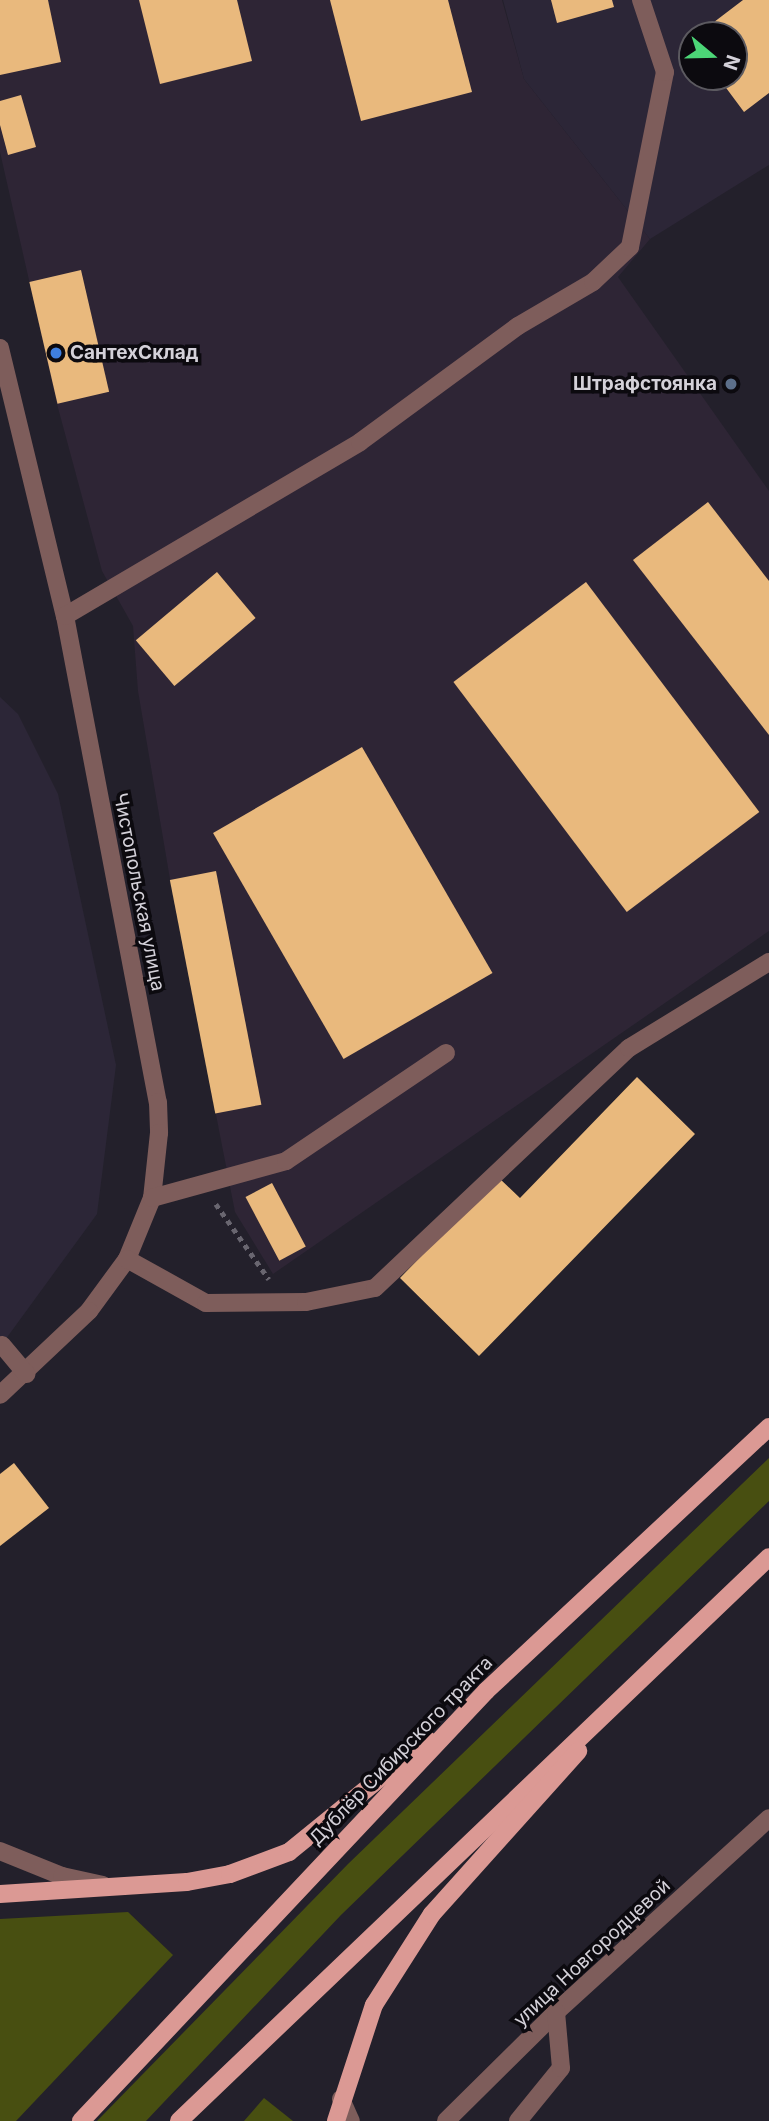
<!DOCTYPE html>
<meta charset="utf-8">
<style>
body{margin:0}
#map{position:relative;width:769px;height:2121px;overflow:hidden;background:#23202b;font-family:Inter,sans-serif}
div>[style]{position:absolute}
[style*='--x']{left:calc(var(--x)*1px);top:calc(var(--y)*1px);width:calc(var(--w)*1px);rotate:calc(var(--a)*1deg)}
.commercial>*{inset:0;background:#2e2535}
.built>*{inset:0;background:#2c2637}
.green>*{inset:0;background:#484f11}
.building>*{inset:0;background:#e9b97d;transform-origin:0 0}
.path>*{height:4.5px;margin-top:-2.25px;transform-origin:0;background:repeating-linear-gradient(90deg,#696670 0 5px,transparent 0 10px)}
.minor>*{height:18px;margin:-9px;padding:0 9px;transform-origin:9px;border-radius:9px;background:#7e5d5b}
.major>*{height:18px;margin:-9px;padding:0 9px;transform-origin:9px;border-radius:9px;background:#db9994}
.dots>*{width:19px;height:19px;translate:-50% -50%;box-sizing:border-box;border:4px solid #0c0a0f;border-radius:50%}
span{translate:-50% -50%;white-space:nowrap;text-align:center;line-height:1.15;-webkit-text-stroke:7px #0c0a0f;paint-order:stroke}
.poi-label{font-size:19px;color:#d4d1d9;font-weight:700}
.left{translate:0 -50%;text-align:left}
.right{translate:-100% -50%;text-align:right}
.street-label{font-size:19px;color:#d4d1d9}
.north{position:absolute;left:678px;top:21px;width:70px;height:70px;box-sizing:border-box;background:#0c0a0f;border:2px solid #5c5a60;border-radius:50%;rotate:109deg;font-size:19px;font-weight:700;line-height:28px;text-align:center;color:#d4d1d9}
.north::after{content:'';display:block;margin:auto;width:24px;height:32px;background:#4cd677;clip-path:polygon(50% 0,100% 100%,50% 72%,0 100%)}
</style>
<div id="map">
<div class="commercial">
<div style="clip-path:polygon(0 0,502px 0,524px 79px,650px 239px,618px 277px,769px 491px,769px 931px,273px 1274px,235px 1212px,170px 879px,138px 691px,133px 626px,102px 571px,57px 404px,0 152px)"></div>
</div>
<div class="built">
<div style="clip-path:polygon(evenodd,503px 0,769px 0,769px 165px,650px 239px,524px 79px,503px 0,692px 35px,734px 35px,734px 77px,692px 77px,692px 35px)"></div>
<div style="clip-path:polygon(0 697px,18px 714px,58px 794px,116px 1065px,97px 1214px,0 1347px)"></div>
</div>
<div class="green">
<div style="clip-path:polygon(769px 1458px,769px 1501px,341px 1915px,146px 2121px,97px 2121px,348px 1864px)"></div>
<div style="clip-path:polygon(128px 1912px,173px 1955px,16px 2121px,0 2121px,0 1919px)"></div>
<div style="clip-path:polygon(264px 2098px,293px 2121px,244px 2121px)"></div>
</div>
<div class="building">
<div style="clip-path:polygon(0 0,48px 0,61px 62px,0 75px)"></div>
<div style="clip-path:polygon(139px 0,237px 0,252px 61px,160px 84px)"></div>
<div style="clip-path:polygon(330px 0,448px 0,472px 92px,361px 121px)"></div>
<div style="clip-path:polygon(551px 0,612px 0,614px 7px,557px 23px)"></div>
<div style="clip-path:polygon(743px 0,769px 0,769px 93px,744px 112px,718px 77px,734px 77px,734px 35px,697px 35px)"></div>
<div style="clip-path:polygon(21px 95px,36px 147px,8px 155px,0 125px,0 101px)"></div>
<div style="left:81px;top:270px;width:125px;height:53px;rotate:77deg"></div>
<div style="clip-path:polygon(708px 502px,769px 581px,769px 735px,633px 560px)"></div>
<div style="left:217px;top:572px;width:60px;height:106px;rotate:50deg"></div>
<div style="left:586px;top:582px;width:288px;height:166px;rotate:53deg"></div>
<div style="left:362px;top:747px;width:261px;height:172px;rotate:60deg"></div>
<div style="left:216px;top:871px;width:238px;height:47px;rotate:79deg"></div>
<div style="clip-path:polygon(637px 1077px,695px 1134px,479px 1356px,400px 1278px,498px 1177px,520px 1198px)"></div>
<div style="left:272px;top:1183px;width:72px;height:30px;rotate:62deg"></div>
<div style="clip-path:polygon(14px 1463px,49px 1508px,0 1546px,0 1474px)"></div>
</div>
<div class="path">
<div style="--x:216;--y:1204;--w:92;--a:54.8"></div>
</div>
<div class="minor">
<div style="--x:0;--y:348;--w:276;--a:76.4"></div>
<div style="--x:65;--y:616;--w:495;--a:79.2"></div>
<div style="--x:158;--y:1102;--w:31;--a:88"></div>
<div style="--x:159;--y:1133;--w:65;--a:96.1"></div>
<div style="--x:152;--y:1198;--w:66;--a:112.3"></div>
<div style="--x:127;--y:1259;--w:64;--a:126.2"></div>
<div style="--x:89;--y:1311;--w:122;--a:136.7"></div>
<div style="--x:65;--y:616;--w:342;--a:-30.5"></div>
<div style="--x:360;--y:442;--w:196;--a:-36.3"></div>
<div style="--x:518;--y:326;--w:87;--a:-30.4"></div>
<div style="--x:593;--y:282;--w:51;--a:-43.4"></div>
<div style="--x:630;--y:247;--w:178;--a:-78.7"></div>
<div style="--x:665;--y:72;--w:76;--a:-108.4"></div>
<div style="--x:152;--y:1198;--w:139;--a:-15.4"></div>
<div style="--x:286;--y:1161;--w:193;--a:-34"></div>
<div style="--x:127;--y:1259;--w:90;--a:29.1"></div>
<div style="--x:206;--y:1303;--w:100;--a:-0.6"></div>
<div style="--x:306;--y:1302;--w:70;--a:-11.5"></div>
<div style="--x:375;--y:1288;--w:349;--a:-43.4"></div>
<div style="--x:629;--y:1048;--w:164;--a:-31.6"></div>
<div style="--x:2;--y:1345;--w:38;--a:50"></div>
<div style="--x:0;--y:1851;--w:67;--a:22"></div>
<div style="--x:62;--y:1876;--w:42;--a:12.4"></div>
<div style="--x:341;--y:2099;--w:24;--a:66"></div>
<div style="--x:446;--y:2121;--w:155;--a:-44.7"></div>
<div style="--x:556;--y:2012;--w:288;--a:-42.3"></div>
<div style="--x:518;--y:2121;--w:68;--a:-50.9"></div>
<div style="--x:561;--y:2068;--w:56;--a:-95.1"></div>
</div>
<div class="major">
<div style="--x:0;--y:1894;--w:187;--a:-3.7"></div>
<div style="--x:187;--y:1882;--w:44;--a:-10.5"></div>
<div style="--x:230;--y:1874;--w:63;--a:-20.4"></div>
<div style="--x:289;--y:1852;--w:178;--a:-39.1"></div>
<div style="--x:81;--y:2121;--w:591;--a:-46.71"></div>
<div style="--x:486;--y:1691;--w:387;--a:-43"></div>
<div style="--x:179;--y:2121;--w:816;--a:-43.71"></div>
<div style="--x:336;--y:2121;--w:122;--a:-71.9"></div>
<div style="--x:374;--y:2005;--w:108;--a:-57.5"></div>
<div style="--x:432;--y:1914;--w:219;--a:-48.1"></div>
</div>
<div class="dots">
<div style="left:56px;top:353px;background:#3f7fe0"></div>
<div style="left:731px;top:384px;background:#5c6f8a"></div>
</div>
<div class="poi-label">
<span class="left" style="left:70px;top:353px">СантехСклад</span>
<span class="right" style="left:717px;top:384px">Штрафстоянка</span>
</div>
<div class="street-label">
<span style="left:139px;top:892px;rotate:79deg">Чистопольская улица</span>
<span style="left:401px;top:1751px;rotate:-46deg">Дублёр Сибирского тракта</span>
<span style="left:592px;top:1953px;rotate:-43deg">улица Новгородцевой</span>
</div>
<div class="north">N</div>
</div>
